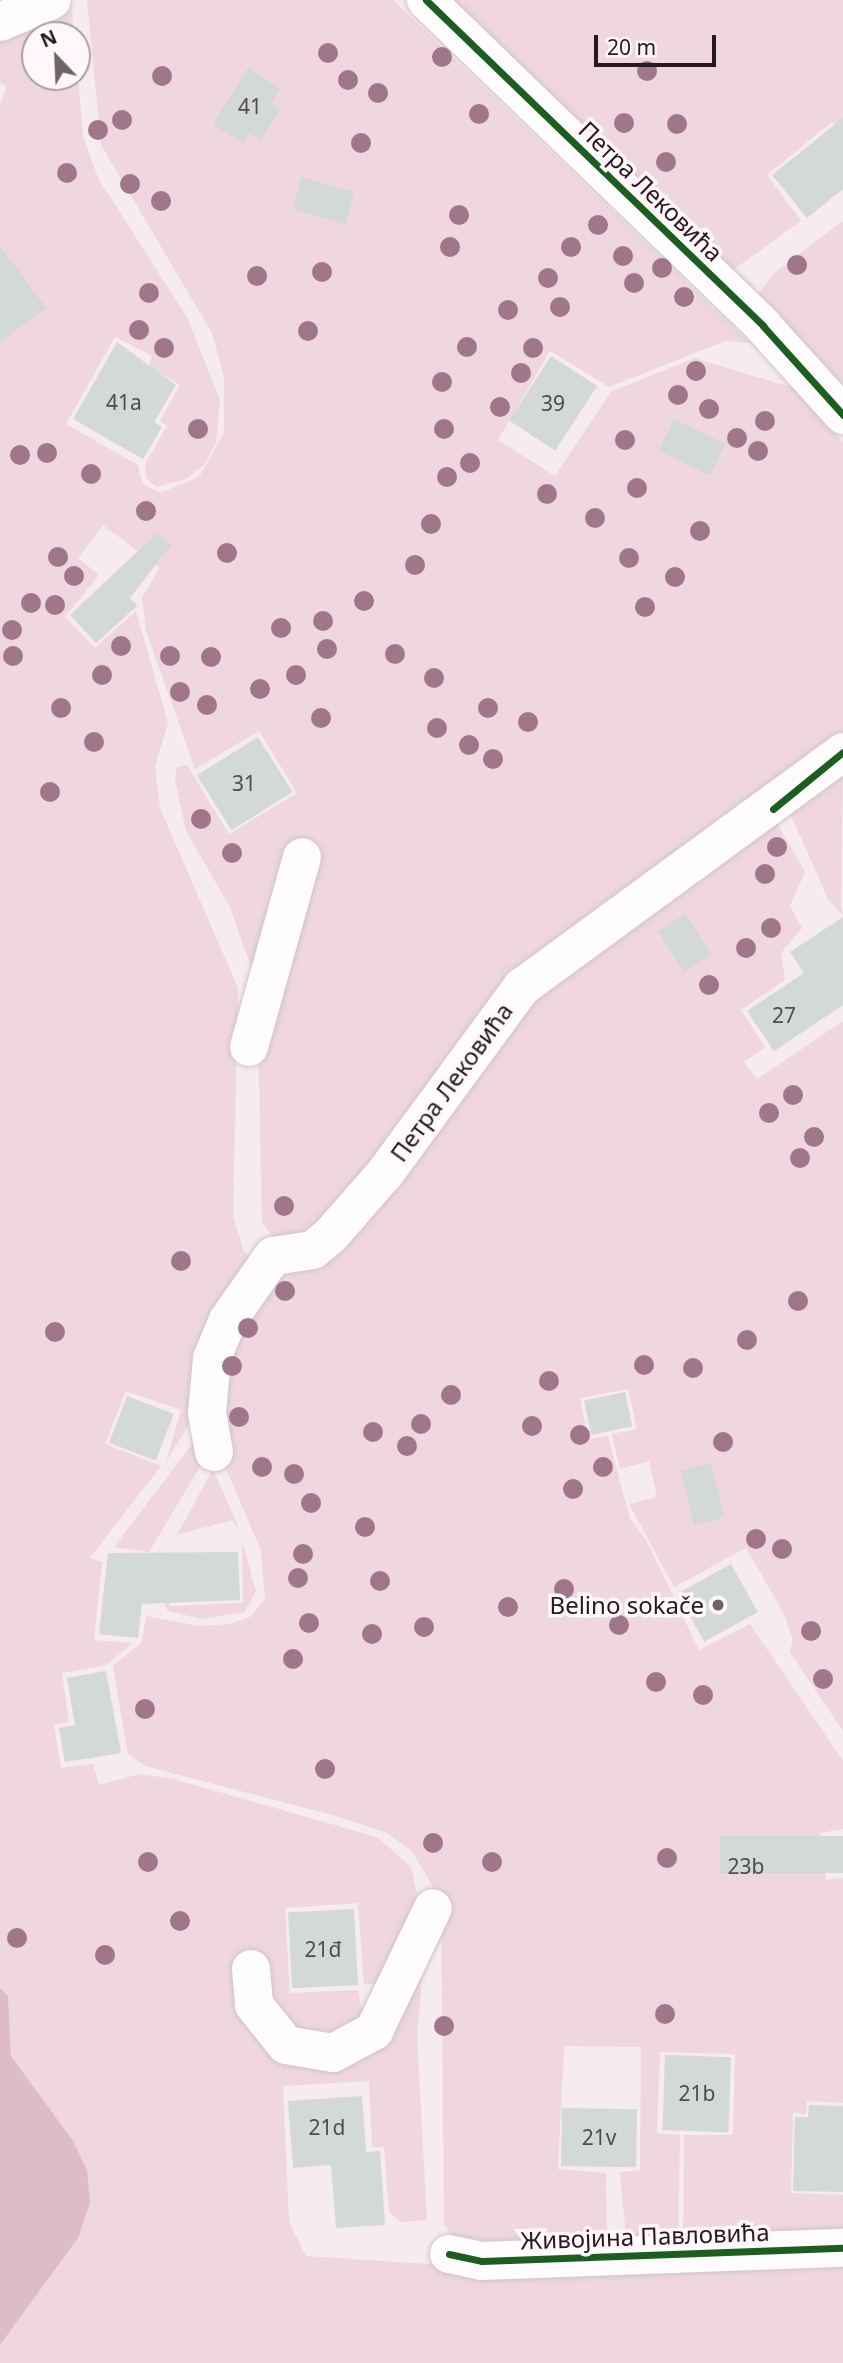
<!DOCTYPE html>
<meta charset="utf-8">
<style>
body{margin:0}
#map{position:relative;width:843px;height:2363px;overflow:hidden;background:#f6ebee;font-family:"Noto Sans",sans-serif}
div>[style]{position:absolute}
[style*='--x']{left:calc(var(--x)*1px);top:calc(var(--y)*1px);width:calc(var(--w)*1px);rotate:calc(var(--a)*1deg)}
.green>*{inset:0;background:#efd6df}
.forest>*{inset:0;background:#debbc9}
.building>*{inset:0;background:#d3d9d5;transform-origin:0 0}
.roads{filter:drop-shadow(0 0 2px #cfc4c8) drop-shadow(0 0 2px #cfc4c8)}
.minor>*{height:38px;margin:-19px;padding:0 19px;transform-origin:19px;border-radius:19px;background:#fefcfc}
.cycleway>*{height:7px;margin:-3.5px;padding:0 3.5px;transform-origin:3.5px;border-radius:3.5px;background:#1b5e20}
.trees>*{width:20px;height:20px;margin:-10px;border-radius:50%;background:#a0768a}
.dots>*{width:19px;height:19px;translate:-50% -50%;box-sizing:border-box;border:4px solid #fff7fa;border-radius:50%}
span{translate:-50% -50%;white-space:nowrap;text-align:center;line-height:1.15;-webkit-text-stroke:7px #fff7fa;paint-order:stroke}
.number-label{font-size:21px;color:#524a4c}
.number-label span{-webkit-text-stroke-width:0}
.street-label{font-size:24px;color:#271a1f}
.poi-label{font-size:24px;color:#271a1f}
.right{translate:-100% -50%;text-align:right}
.north{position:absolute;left:21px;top:21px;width:70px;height:70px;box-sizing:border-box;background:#fff7fa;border:2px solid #a99fa2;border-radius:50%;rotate:337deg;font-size:19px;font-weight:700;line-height:28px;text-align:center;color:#271a1f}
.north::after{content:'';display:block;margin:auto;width:24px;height:32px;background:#6f6367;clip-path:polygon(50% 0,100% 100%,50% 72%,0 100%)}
.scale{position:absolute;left:594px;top:35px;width:122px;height:32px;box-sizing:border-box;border:4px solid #271a1f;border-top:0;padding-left:9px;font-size:21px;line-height:24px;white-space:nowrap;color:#271a1f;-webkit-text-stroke:5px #fff7fa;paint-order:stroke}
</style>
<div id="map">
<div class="green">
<div style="clip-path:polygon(71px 0,74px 35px,42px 35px,57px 12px)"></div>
<div style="clip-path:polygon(87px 0,393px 0,750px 343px,725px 341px,609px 387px,550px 351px,498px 440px,555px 476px,611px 392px,694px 358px,794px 388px,843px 442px,843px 741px,602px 913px,320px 1232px,274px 1238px,262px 1222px,257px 984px,230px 907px,186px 831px,175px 780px,177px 767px,187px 765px,229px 834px,297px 793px,259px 731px,195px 769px,146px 631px,142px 597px,160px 568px,103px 525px,78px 558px,99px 575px,65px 617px,95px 648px,136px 611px,168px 723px,155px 766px,160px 808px,238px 988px,233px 1215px,244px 1252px,260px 1267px,196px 1413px,166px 1462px,181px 1410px,126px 1391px,105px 1444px,161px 1466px,90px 1558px,102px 1562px,94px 1640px,133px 1643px,106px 1665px,62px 1673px,69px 1722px,54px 1725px,61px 1768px,93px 1764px,99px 1785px,140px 1774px,173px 1779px,377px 1837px,411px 1867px,419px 1903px,377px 1983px,364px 1985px,358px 1903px,285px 1908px,290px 1993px,358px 1990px,361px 2008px,375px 2006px,424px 1956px,417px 2037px,427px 2220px,401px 2222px,389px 2212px,384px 2147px,372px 2147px,369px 2081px,283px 2086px,289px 2222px,306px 2256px,442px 2265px,843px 2256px,843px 2363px,0 2363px,0 2345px,78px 2238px,87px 2170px,11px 2056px,8px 1996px,0 1988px,0 105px,7px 86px,0 83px,0 28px,22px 22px,38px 35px,35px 77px,77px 77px,77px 64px,83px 136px,98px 178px,188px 319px,220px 400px,216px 443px,205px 464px,186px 479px,156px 487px,146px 478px,145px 464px,167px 426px,160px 421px,180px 385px,149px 366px,152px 356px,115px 337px,66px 424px,138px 465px,143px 484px,160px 493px,199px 477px,224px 433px,224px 377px,212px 333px,101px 145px)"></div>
<div style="clip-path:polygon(453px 0,843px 0,843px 135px,832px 122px,767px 175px,801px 221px,733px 270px)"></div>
<div style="clip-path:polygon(843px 221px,843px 384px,758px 294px,774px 273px)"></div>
<div style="clip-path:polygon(843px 762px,841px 906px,843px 915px,829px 901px,788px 809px)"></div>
<div style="clip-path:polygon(777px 823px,805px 872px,790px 906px,802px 928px,781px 953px,785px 980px,741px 1010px,765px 1047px,744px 1062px,757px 1079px,843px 1021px,843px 1731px,790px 1652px,793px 1639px,783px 1612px,746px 1548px,674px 1587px,629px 1504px,657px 1497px,649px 1461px,620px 1469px,612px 1434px,637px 1429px,628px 1389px,580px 1398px,588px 1439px,608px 1436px,630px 1519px,645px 1538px,699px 1650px,750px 1624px,843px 1761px,843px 1829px,820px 1833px,826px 1880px,843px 1878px,843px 2103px,807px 2101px,806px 2114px,793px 2113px,791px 2193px,843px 2195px,843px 2240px,683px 2244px,684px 2135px,733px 2135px,735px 2054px,660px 2052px,657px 2133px,680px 2135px,678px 2244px,627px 2247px,620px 2172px,640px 2170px,641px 2047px,564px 2046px,558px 2169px,606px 2173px,607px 2249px,521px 2253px,453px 2238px,444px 2224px,441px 1900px,411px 1850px,385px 1832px,340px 1817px,145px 1766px,128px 1754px,113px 1666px,142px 1642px,146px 1616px,198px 1626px,230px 1624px,250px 1617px,265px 1599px,261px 1550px,223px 1462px,225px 1343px,279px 1279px,304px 1266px,526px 998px)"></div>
<div style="clip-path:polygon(204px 1428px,208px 1453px,149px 1552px,114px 1547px)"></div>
<div style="clip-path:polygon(213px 1469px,240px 1531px,232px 1520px,177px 1535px)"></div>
<div style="clip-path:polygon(242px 1541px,256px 1591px,245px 1612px,202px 1619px,168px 1611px,162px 1601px,167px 1576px,170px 1606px,243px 1603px)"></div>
</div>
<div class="forest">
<div style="clip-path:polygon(0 1988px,8px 1996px,11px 2056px,73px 2141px,87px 2170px,90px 2203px,78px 2238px,0 2345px)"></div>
</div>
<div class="building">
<div style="clip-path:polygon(248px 68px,280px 89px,271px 103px,280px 109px,261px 140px,249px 133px,243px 143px,213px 124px)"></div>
<div style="clip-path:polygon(843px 118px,843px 189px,807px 218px,772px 175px)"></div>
<div style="left:302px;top:177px;width:55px;height:33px;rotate:17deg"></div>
<div style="clip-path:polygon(0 246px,46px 308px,0 342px)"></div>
<div style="clip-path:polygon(117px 342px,176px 385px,154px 422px,162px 427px,143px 459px,73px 419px)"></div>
<div style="left:551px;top:356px;width:55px;height:77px;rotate:33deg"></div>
<div style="left:674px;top:419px;width:57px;height:35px;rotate:26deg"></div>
<div style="clip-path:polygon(157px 533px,171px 545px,130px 598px,137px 606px,96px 643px,70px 615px)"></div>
<div style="left:258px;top:737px;width:65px;height:72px;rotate:58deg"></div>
<div style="left:685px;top:914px;width:48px;height:32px;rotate:57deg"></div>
<div style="clip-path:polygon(843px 917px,843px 1005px,774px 1051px,747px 1011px,804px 973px,790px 952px)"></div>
<div style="left:625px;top:1392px;width:35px;height:42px;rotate:78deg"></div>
<div style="left:127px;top:1396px;width:50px;height:50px;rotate:21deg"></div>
<div style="left:711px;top:1463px;width:56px;height:31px;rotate:76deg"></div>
<div style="clip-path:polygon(238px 1552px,240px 1600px,142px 1604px,138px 1638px,99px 1634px,108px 1553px)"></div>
<div style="left:731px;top:1564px;width:55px;height:61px;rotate:61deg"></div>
<div style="clip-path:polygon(106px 1671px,121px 1753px,65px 1762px,59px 1728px,75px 1725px,67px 1678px)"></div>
<div style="left:843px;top:1836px;width:37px;height:123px;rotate:90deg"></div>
<div style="left:354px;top:1909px;width:76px;height:66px;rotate:87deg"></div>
<div style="left:665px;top:2055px;width:66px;height:75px;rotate:2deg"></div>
<div style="clip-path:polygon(362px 2096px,366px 2152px,380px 2151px,385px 2225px,336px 2228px,331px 2165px,293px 2168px,288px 2101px)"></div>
<div style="clip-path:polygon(809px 2105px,843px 2106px,843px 2192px,793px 2191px,795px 2117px,808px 2117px)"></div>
<div style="left:562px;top:2108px;width:75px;height:58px;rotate:1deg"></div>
</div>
<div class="roads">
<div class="minor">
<div style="--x:426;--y:0;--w:469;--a:44"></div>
<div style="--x:763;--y:326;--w:120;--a:48"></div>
<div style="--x:0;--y:22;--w:56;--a:-22.9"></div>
<div style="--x:249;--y:1047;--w:197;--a:-74.4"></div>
<div style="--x:214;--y:1452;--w:40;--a:-100"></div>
<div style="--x:207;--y:1413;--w:55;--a:-84.8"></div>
<div style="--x:212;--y:1358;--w:41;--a:-67.2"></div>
<div style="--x:228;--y:1320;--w:78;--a:-54.9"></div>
<div style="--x:273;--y:1256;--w:40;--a:-8.5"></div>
<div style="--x:313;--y:1250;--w:23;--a:-40"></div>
<div style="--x:331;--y:1235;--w:84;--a:-48.9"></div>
<div style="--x:386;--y:1172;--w:230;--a:-53.7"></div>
<div style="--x:522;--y:987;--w:398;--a:-36.2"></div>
<div style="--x:251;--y:1969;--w:36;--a:85"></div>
<div style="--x:254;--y:2005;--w:51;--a:51.3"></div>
<div style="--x:286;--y:2045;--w:48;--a:9.7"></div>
<div style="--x:333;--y:2053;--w:47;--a:-28.2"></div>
<div style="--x:374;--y:2031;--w:136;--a:-64.4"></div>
<div style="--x:449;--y:2254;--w:34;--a:12"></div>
<div style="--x:482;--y:2261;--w:361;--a:-2.1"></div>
</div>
</div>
<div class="cycleway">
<div style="--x:426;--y:0;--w:469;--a:44"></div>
<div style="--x:763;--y:326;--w:120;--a:48"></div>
<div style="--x:773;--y:809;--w:90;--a:-39.2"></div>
<div style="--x:449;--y:2254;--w:34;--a:12"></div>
<div style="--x:482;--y:2261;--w:361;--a:-2.1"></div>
</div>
<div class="trees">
<div style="left:328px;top:53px"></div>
<div style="left:442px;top:57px"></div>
<div style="left:647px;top:71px"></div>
<div style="left:162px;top:76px"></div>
<div style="left:348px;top:80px"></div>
<div style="left:378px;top:93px"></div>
<div style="left:479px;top:114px"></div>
<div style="left:122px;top:120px"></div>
<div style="left:624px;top:123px"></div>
<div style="left:677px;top:124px"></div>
<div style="left:98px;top:130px"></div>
<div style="left:361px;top:143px"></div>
<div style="left:666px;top:162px"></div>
<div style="left:67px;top:173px"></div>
<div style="left:130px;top:184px"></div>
<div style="left:161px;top:201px"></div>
<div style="left:459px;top:215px"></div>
<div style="left:598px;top:225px"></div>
<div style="left:450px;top:247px"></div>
<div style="left:571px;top:247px"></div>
<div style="left:623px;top:256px"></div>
<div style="left:797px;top:265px"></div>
<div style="left:662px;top:268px"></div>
<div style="left:322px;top:272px"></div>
<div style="left:257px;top:276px"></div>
<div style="left:548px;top:278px"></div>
<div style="left:634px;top:283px"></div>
<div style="left:149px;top:293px"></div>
<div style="left:684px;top:297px"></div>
<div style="left:560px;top:307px"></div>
<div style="left:508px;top:310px"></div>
<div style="left:139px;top:330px"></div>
<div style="left:308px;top:331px"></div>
<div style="left:467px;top:347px"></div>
<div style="left:164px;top:348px"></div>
<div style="left:533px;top:348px"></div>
<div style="left:696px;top:371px"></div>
<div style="left:521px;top:373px"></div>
<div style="left:442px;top:382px"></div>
<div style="left:678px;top:395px"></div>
<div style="left:500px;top:407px"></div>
<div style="left:709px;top:409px"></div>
<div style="left:765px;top:421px"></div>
<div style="left:198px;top:429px"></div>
<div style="left:444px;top:429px"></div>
<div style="left:737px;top:438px"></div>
<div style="left:625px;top:440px"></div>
<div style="left:758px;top:451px"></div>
<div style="left:47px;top:453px"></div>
<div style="left:20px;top:455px"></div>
<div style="left:470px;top:463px"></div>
<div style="left:91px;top:474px"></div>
<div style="left:447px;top:477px"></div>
<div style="left:637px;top:488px"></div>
<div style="left:547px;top:494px"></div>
<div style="left:146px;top:511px"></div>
<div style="left:595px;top:518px"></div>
<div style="left:431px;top:524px"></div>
<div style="left:700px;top:531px"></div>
<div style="left:227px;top:553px"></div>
<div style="left:58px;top:557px"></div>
<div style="left:629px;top:558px"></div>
<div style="left:415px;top:565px"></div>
<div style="left:74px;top:576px"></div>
<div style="left:675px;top:577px"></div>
<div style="left:364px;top:601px"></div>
<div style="left:31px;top:603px"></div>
<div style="left:55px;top:605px"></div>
<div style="left:645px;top:607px"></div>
<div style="left:323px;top:621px"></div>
<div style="left:281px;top:628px"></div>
<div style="left:12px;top:630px"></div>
<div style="left:121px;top:646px"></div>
<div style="left:327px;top:649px"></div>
<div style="left:395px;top:654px"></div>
<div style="left:13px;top:656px"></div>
<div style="left:170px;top:656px"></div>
<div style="left:211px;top:657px"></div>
<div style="left:102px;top:675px"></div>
<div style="left:296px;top:675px"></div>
<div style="left:434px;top:678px"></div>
<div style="left:260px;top:689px"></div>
<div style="left:180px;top:692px"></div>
<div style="left:207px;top:705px"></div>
<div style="left:61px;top:708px"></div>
<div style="left:488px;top:708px"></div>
<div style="left:321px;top:718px"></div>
<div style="left:528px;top:722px"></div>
<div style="left:437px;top:728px"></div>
<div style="left:94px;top:742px"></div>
<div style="left:469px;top:745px"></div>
<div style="left:493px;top:759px"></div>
<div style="left:50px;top:792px"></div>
<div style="left:201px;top:819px"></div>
<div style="left:777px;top:847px"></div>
<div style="left:232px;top:853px"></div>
<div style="left:765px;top:874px"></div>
<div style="left:771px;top:928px"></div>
<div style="left:746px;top:948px"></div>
<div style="left:709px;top:985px"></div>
<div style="left:793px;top:1095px"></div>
<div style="left:769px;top:1113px"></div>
<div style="left:814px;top:1137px"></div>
<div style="left:800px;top:1158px"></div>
<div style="left:284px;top:1206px"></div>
<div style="left:181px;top:1261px"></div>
<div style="left:285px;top:1291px"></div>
<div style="left:798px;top:1301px"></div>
<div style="left:248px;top:1328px"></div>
<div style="left:55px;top:1332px"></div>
<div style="left:747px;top:1340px"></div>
<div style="left:644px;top:1365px"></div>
<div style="left:232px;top:1366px"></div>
<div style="left:693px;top:1368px"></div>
<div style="left:549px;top:1381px"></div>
<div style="left:451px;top:1395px"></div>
<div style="left:239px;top:1417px"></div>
<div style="left:421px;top:1424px"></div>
<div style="left:532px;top:1426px"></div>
<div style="left:373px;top:1432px"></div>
<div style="left:580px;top:1435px"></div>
<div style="left:723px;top:1442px"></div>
<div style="left:407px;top:1446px"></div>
<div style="left:262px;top:1467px"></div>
<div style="left:603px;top:1467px"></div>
<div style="left:294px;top:1474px"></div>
<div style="left:573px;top:1489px"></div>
<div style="left:311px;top:1503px"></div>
<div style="left:365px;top:1527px"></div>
<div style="left:756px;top:1539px"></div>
<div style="left:782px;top:1549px"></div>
<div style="left:303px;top:1554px"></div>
<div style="left:298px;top:1578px"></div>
<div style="left:380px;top:1581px"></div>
<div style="left:564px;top:1589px"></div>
<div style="left:508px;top:1607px"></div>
<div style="left:309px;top:1623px"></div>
<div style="left:619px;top:1625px"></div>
<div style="left:424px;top:1627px"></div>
<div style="left:811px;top:1631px"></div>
<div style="left:372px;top:1634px"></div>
<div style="left:293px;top:1659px"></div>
<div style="left:823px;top:1679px"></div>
<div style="left:656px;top:1682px"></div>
<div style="left:703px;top:1695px"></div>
<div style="left:145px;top:1709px"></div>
<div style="left:325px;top:1769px"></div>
<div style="left:433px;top:1843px"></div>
<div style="left:667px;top:1858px"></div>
<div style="left:148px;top:1862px"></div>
<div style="left:492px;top:1862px"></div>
<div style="left:180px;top:1921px"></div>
<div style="left:17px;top:1938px"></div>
<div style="left:105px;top:1955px"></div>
<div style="left:665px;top:2014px"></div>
<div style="left:444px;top:2026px"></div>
</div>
<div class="dots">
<div style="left:718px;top:1605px;background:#6f6367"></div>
</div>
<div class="number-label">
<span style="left:250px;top:106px">41</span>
<span style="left:124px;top:402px">41a</span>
<span style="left:553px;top:403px">39</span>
<span style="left:244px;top:783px">31</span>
<span style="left:784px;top:1015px">27</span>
<span style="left:746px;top:1866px">23b</span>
<span style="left:323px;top:1949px">21đ</span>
<span style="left:697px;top:2093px">21b</span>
<span style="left:327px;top:2127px">21d</span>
<span style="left:599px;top:2137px">21v</span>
</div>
<div class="street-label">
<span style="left:651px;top:191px;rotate:44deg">Петра Лековића</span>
<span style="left:451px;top:1082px;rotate:-54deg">Петра Лековића</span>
<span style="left:645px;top:2236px;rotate:-2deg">Живојина Павловића</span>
</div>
<div class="poi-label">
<span class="right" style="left:704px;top:1605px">Belino sokače</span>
</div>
<div class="north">N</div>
<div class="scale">20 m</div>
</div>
